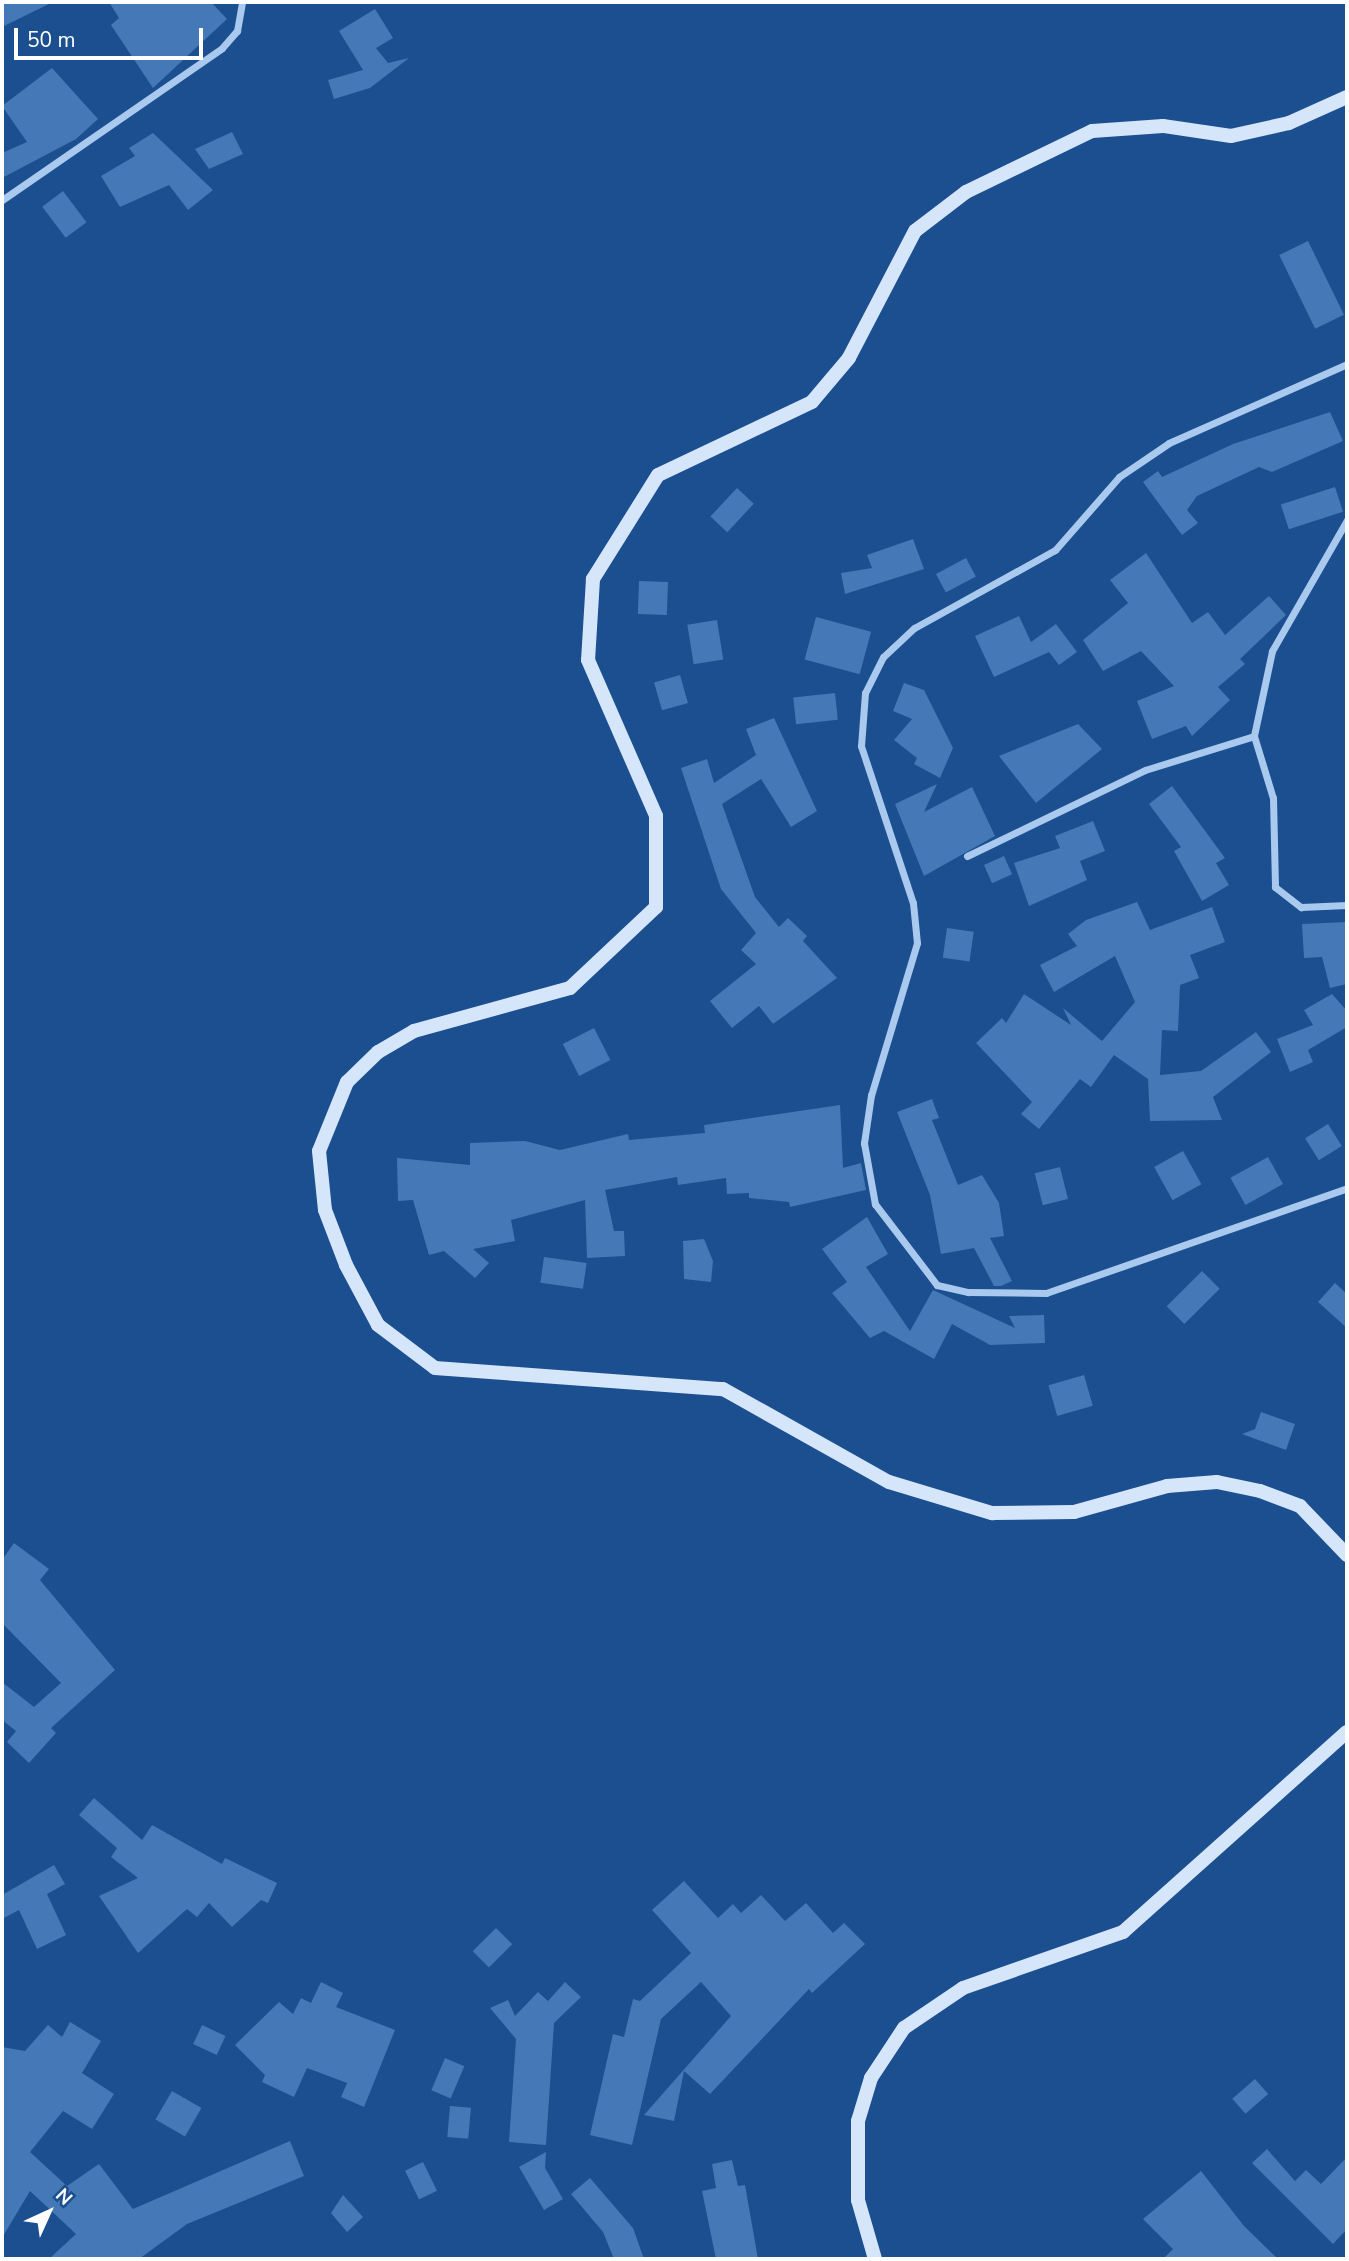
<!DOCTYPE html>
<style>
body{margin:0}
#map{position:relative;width:1349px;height:2261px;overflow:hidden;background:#1b4f8f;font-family:"Nunito Sans",sans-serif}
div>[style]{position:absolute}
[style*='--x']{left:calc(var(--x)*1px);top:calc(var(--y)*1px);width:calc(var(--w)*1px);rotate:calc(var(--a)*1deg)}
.building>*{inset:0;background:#4478b7;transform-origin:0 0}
.street>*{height:7px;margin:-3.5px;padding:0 3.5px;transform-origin:3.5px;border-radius:3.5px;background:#a9c9ee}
.secondary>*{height:14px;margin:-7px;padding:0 7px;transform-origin:7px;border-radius:7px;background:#d6e6fa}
span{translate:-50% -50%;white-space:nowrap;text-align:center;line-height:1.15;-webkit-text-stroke:7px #1b4f8f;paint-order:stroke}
.frame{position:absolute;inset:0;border:4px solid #fff;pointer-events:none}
.north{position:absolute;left:14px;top:2177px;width:70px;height:70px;-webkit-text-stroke:5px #1b4f8f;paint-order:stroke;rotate:45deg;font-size:19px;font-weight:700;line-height:28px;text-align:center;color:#fff}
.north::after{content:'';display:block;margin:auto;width:24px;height:32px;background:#fff;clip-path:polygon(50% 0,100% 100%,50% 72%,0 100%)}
.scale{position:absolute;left:14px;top:28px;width:189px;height:32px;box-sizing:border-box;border:4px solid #fff;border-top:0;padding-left:9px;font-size:21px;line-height:24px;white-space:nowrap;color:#fff;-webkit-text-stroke:5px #1b4f8f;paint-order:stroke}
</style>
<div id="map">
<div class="building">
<div style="clip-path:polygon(2px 2px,53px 2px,2px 27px)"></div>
<div style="clip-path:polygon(109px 2px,211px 2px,227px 19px,153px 88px,111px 25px,119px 18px)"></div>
<div style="clip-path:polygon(375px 9px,393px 38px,376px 48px,388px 63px,409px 58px,370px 88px,334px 99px,328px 80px,363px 70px,339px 31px)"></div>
<div style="clip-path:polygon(52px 68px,98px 119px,76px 139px,2px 178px,2px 153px,27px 142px,2px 106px)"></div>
<div style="clip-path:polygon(232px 132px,243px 154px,209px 169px,195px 149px)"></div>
<div style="clip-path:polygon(153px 133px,213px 190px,188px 210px,169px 185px,120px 207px,101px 176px,135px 156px,129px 148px)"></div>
<div style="left:63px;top:191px;width:39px;height:26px;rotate:53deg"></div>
<div style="left:1308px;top:241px;width:82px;height:32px;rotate:64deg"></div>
<div style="clip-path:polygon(1330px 412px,1343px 441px,1272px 472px,1259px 467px,1197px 496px,1187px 510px,1198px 523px,1182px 535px,1143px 482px,1158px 471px,1162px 477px,1233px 444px)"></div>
<div style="left:1335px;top:487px;width:26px;height:57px;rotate:72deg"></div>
<div style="left:737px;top:488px;width:23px;height:39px;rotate:43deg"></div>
<div style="clip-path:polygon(913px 539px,924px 569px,845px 594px,841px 573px,872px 568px,867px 555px)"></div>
<div style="clip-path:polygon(1146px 553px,1192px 623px,1208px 612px,1225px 635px,1269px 596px,1286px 615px,1240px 659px,1245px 664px,1218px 687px,1230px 700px,1192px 736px,1186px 726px,1152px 739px,1137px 701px,1174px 686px,1141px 651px,1103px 671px,1083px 640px,1128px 603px,1110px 580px)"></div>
<div style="left:966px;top:558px;width:21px;height:34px;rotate:62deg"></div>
<div style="left:639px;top:581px;width:29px;height:33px;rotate:2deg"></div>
<div style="clip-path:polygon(1019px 616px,1031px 642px,1056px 624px,1077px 652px,1059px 665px,1049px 652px,994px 677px,975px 636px)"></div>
<div style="left:816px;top:617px;width:57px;height:44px;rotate:15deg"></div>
<div style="left:717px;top:620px;width:40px;height:30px;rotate:81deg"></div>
<div style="left:680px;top:675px;width:29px;height:27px;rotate:74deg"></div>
<div style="clip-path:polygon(904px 683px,924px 690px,953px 748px,940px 778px,914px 764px,917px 758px,894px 740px,912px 719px,893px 711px)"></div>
<div style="left:835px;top:693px;width:27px;height:42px;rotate:84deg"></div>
<div style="clip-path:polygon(774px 718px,817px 811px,791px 827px,761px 779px,722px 804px,755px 897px,779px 927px,788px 918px,807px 936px,803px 941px,837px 978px,773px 1024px,759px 1006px,732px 1028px,710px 1001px,756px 964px,741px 950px,756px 933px,721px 889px,681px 768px,707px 759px,714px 783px,756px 755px,746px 729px)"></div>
<div style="clip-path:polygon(1078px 724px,1102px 749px,1036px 803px,999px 756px)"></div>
<div style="clip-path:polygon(937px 784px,924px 812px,972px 787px,995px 836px,924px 876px,895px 804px)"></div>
<div style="clip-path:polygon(1172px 786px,1225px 858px,1216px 863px,1229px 885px,1202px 901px,1174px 851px,1181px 847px,1149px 804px)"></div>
<div style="clip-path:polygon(1093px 821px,1105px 851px,1080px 861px,1087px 880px,1029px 906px,1014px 863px,1060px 848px,1055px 836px)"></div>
<div style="left:1004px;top:856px;width:20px;height:22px;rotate:66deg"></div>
<div style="clip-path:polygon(1137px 902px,1150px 930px,1212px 907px,1225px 942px,1190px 955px,1199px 978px,1180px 985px,1178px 1031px,1162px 1030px,1160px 1075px,1201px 1071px,1256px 1032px,1271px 1052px,1213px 1097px,1222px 1120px,1150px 1121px,1148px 1079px,1114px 1055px,1091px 1087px,1080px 1079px,1039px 1129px,1021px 1114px,1032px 1102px,976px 1043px,1002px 1018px,1006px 1023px,1024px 994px,1071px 1025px,1063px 1008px,1102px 1041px,1135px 1002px,1115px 956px,1054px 992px,1040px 965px,1077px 946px,1068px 934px,1086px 920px)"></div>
<div style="clip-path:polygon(1347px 922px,1347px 984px,1330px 988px,1322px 957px,1304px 958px,1302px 924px)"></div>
<div style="left:947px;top:928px;width:27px;height:30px;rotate:8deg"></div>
<div style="clip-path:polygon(1332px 994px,1347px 1011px,1347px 1027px,1308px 1050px,1313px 1062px,1290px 1072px,1277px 1039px,1313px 1025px,1304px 1010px)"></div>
<div style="left:594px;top:1028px;width:36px;height:35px;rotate:63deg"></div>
<div style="clip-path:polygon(932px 1099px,939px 1118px,932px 1120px,958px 1185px,982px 1175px,999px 1203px,1004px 1236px,990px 1238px,1012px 1281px,1001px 1286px,994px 1286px,974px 1248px,941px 1254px,930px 1195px,897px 1112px)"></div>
<div style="clip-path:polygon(840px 1105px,843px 1168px,861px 1163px,866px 1190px,790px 1207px,789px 1202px,749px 1198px,749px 1193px,727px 1194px,726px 1178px,678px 1185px,677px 1177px,605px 1190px,614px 1231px,624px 1231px,625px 1256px,587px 1258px,585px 1200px,511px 1220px,515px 1241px,473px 1249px,489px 1263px,475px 1278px,444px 1251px,429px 1255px,413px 1200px,398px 1201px,397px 1158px,470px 1165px,470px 1143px,525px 1141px,560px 1150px,628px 1134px,629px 1140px,705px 1133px,704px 1125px)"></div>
<div style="left:1328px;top:1124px;width:26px;height:27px;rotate:58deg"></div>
<div style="left:1183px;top:1151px;width:38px;height:33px;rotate:61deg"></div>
<div style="left:1268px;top:1157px;width:31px;height:43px;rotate:61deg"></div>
<div style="left:1060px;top:1167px;width:33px;height:26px;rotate:76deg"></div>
<div style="clip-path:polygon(867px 1217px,888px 1254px,866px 1267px,910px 1331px,933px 1290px,1015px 1328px,1009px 1316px,1044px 1315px,1045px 1343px,990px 1345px,952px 1324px,934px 1359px,884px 1331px,870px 1338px,832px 1293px,847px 1282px,822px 1249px)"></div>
<div style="clip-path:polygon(704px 1239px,713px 1261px,711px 1282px,684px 1279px,683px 1241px)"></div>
<div style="left:544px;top:1257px;width:43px;height:26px;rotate:8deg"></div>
<div style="left:1202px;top:1271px;width:25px;height:50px;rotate:45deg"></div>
<div style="clip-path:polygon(1335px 1283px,1347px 1294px,1347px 1328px,1318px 1302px)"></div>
<div style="left:1084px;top:1375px;width:32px;height:37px;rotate:74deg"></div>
<div style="clip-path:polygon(1261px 1412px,1295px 1424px,1286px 1450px,1242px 1434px,1255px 1429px)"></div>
<div style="clip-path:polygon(14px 1543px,49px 1569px,40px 1580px,115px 1670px,51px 1728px,56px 1733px,29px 1763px,7px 1742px,16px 1731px,2px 1720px,2px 1682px,34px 1707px,61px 1683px,2px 1623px,2px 1560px)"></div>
<div style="clip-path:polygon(94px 1798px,142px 1840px,152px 1825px,222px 1864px,225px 1858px,277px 1883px,268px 1903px,261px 1900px,232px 1927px,209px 1903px,197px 1917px,187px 1909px,138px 1953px,99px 1896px,138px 1878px,111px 1857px,117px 1848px,79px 1815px)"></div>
<div style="clip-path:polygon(54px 1865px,65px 1884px,47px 1894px,66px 1935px,37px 1949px,19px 1910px,2px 1919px,2px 1895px)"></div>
<div style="clip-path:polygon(684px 1881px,718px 1918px,733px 1904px,741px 1913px,761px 1895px,785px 1921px,806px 1903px,833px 1933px,844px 1923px,865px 1944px,812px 1993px,809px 1989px,710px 2094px,684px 2071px,674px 2121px,644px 2115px,731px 2016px,701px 1982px,661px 2019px,632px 2145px,590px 2135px,613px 2034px,624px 2037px,633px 1999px,640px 2001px,691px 1953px,652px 1910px)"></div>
<div style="left:496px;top:1928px;width:23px;height:33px;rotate:45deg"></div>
<div style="clip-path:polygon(321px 1982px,343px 1993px,336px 2007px,395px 2030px,364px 2107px,341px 2097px,347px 2083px,307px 2068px,294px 2097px,262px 2082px,265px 2075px,235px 2045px,279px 2002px,293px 2014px,301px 1998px,311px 2003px)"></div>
<div style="clip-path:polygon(565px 1982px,581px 1997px,554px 2023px,546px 2145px,509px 2142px,516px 2039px,490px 2008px,508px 2000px,515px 2016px,538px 1992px,548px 2001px)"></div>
<div style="clip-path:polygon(70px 2022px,101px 2041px,82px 2073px,114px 2094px,92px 2129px,63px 2111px,30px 2152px,67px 2186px,99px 2164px,133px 2209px,290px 2141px,304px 2176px,187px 2224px,139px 2259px,49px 2259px,76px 2234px,30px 2191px,2px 2238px,2px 2047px,25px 2051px,48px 2025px,62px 2037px)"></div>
<div style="left:202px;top:2025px;width:26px;height:21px;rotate:25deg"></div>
<div style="left:445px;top:2058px;width:21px;height:35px;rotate:23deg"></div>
<div style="left:1255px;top:2079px;width:20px;height:30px;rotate:49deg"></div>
<div style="left:172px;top:2091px;width:34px;height:33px;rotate:30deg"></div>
<div style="left:450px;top:2106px;width:21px;height:31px;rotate:5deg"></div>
<div style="clip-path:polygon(1267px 2149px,1295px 2181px,1306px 2170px,1321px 2184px,1347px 2157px,1347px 2229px,1333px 2244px,1252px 2163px)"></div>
<div style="clip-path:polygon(546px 2152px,545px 2168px,563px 2199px,544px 2210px,519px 2167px)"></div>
<div style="clip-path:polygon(732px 2160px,738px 2186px,745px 2185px,758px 2259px,716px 2259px,702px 2191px,716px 2188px,712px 2164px)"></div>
<div style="left:423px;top:2162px;width:32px;height:20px;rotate:64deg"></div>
<div style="clip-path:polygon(1201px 2171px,1244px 2226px,1278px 2259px,1163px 2259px,1173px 2249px,1143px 2219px)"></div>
<div style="clip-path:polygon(590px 2178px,633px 2228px,644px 2259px,614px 2259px,603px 2232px,571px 2194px)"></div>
<div style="clip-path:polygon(343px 2195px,363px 2217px,347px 2232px,331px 2213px)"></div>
</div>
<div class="street">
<div style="--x:2;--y:200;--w:267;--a:-34.6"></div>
<div style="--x:222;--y:48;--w:23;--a:-49"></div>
<div style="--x:237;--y:31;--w:29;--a:-80"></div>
<div style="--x:1347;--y:364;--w:195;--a:156.1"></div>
<div style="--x:1169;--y:443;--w:60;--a:145.8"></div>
<div style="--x:1119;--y:477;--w:97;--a:131.2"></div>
<div style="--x:1055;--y:550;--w:161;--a:151"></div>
<div style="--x:914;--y:628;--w:42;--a:136.9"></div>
<div style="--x:883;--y:657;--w:40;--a:116.6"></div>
<div style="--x:865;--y:693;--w:53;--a:94.3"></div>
<div style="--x:861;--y:746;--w:165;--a:71.7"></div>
<div style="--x:913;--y:903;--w:40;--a:84.3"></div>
<div style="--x:917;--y:943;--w:159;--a:106.8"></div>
<div style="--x:871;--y:1095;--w:49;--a:98.3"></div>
<div style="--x:864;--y:1143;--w:62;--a:79.8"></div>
<div style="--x:875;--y:1204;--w:102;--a:52.6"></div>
<div style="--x:937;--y:1285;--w:32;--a:13"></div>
<div style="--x:968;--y:1292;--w:78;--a:0.7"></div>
<div style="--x:1046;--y:1293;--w:319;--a:-19.2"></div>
<div style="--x:1347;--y:520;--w:151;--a:119.8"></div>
<div style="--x:1272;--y:651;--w:87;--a:102"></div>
<div style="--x:1254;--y:736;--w:65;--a:73"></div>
<div style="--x:1273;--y:798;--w:89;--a:88.7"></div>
<div style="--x:1275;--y:887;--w:33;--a:38"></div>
<div style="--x:1301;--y:907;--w:46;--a:-2.5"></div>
<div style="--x:967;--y:856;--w:198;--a:-25.8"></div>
<div style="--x:1145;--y:770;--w:114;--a:-17.3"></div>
</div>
<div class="secondary">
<div style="--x:1347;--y:97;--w:64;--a:155.9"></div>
<div style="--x:1289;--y:123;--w:59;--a:167.4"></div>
<div style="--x:1231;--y:136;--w:69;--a:-171.6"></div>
<div style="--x:1163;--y:126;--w:71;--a:176"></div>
<div style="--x:1092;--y:131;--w:140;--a:154.2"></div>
<div style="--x:966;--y:192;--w:64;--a:142.6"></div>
<div style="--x:915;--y:231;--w:143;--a:117.5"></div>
<div style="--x:849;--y:358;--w:57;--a:130.1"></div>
<div style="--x:812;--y:402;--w:170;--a:154.6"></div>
<div style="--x:658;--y:475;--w:123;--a:122"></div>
<div style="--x:593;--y:579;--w:81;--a:93.5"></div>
<div style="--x:588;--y:660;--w:170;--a:66.4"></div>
<div style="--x:656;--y:816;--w:91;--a:90"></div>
<div style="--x:656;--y:907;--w:118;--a:136.7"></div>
<div style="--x:570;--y:988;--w:162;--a:164.6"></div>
<div style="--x:414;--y:1031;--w:42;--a:149.7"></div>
<div style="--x:378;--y:1052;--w:43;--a:135.9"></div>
<div style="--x:347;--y:1082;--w:74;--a:112.1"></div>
<div style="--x:319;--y:1151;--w:59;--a:84.2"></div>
<div style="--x:325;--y:1210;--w:59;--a:69.1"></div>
<div style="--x:346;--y:1265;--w:68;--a:61.9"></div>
<div style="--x:378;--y:1325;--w:71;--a:37"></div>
<div style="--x:435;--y:1368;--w:289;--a:4.2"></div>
<div style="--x:723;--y:1389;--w:190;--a:29.3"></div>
<div style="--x:889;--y:1482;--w:108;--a:16.8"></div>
<div style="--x:992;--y:1513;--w:82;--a:-0.7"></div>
<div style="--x:1074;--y:1512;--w:97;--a:-15.6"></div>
<div style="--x:1167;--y:1486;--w:50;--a:-4.6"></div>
<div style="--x:1217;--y:1482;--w:44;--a:11.8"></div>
<div style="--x:1260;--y:1491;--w:43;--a:20.6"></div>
<div style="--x:1300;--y:1506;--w:68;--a:46.2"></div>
<div style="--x:875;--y:2259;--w:61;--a:-106.1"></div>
<div style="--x:858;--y:2200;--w:79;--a:-90"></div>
<div style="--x:858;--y:2121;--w:45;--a:-73.2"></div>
<div style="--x:871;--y:2078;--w:60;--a:-56.6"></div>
<div style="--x:904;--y:2028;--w:71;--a:-34.1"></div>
<div style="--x:963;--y:1988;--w:170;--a:-19.3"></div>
<div style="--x:1123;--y:1932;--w:300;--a:-41.8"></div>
</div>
<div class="frame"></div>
<div class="north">N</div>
<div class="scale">50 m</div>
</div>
